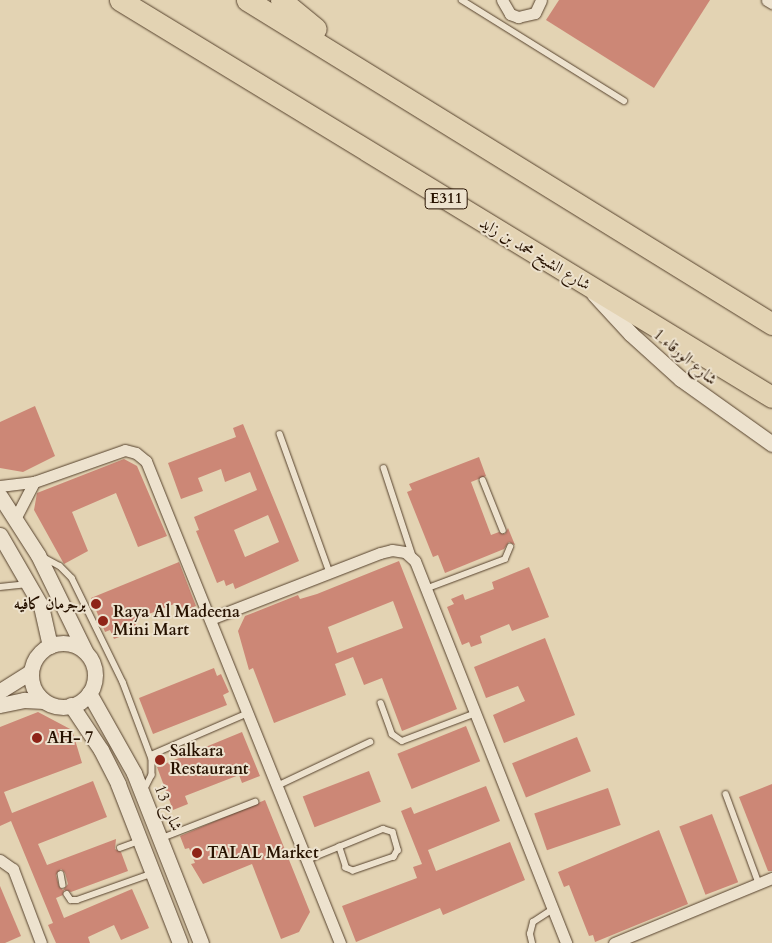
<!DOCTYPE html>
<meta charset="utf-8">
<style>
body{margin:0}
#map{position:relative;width:772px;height:943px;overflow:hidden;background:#e3d3b3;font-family:Cardo,Amiri,serif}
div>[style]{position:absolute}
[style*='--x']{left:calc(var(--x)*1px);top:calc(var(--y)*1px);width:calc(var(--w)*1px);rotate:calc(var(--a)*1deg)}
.building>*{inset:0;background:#cc8776;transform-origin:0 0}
.roads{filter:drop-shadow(0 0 1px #56422d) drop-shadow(0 0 1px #56422d)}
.service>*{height:5.5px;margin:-2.75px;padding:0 2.75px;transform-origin:2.75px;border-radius:2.75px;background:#ede2ce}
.minor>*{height:11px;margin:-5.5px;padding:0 5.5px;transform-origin:5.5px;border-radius:5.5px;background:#ede2ce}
.tertiary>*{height:15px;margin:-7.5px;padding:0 7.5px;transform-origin:7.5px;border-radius:7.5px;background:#ede2ce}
.tertiary>.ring{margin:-7.5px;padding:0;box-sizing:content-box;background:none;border:15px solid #ede2ce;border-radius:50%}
.motorway>*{height:21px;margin:-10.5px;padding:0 10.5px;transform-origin:10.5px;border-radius:10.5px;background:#e3d3b3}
.dots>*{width:14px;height:14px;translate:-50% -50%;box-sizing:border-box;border:2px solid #ede2ce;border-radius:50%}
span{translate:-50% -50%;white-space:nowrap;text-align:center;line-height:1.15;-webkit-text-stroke:4px #ede2ce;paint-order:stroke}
.shield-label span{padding:1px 4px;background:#ede2ce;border:1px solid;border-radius:4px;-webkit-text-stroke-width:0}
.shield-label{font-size:15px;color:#271200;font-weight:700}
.street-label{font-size:16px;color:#271200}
.poi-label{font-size:16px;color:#271200;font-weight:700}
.right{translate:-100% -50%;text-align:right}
.left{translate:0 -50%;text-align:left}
</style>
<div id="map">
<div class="building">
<div style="clip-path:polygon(559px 0,710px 0,654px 88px,546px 20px)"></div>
<div style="clip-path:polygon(35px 406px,55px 456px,23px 472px,0 468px,0 422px)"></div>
<div style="clip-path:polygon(evenodd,243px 424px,299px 561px,235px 589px,233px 583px,226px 586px,224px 580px,217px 583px,196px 531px,199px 530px,194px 517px,257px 490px,250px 472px,225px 482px,221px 469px,198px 478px,203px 491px,181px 499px,168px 463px,236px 437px,233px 428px,243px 424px,268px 515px,279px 542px,245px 557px,234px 530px,268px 515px)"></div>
<div style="clip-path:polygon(479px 457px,486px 476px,471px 482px,491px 535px,499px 532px,505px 534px,508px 528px,515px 545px,509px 542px,504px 549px,445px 573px,438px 555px,433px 557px,407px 492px,412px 490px,409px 484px)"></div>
<div style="clip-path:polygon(124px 459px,137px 466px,167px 536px,138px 547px,116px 493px,72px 512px,88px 551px,64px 564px,34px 510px,37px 493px)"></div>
<div style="clip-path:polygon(evenodd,399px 561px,457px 709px,402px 731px,382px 678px,364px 685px,353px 657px,335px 664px,346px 695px,274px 723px,253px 668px,249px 670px,238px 631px,245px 616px,298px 595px,300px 599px,317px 594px,399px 561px,393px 601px,403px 628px,337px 653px,328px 627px,393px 601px)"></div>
<div style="clip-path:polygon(179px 562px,196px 606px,177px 613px,174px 604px,134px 620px,138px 630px,114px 639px,110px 630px,105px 632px,91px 598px)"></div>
<div style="clip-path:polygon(529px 567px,549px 617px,512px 631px,509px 624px,480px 636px,482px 643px,471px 647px,469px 642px,462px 645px,447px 607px,454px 604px,451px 599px,463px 594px,465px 600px,494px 589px,492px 582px)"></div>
<div style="clip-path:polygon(545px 638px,575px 715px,504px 743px,493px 715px,525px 701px,518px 686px,486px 698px,474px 667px)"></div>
<div style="clip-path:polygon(214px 668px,217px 676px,221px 674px,229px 692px,223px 695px,227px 705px,153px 734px,139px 698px)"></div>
<div style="clip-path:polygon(evenodd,38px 712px,72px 730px,82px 763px,4px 792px,12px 813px,93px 781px,107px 817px,38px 844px,47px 865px,116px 839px,115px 849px,121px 852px,128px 871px,71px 892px,64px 890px,63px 895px,56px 898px,64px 918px,132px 889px,149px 928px,121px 940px,114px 925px,88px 937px,90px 943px,56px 943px,48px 925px,53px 923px,11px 821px,0 826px,0 727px,38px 712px,61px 869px,65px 873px,68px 884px,63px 890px,59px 886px,56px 875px,61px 869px)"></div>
<div style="left:466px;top:726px;width:38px;height:74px;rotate:68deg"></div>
<div style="clip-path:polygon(242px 732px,260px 776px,242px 783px,239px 775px,185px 796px,188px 804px,173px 810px,157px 767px)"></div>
<div style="left:577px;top:737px;width:37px;height:70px;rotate:68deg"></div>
<div style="left:369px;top:771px;width:33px;height:71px;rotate:69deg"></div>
<div style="clip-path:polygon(772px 784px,772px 871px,768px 871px,739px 797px)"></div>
<div style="clip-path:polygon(486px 786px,500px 821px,428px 850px,436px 871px,510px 842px,525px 880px,443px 915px,440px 908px,356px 942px,342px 906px,417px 878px,413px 867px,422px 864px,401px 811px,411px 807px,414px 814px)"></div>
<div style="left:608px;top:788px;width:39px;height:78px;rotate:71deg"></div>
<div style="clip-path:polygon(265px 800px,310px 912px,299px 932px,281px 939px,252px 864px,203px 884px,191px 864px,195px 863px,189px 848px,185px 849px,180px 836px)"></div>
<div style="left:712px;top:814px;width:73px;height:35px;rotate:69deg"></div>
<div style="clip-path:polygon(659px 830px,688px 904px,595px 942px,593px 935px,589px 936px,569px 885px,564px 887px,558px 872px)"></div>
<div style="clip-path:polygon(0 886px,21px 936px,5px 943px,0 943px)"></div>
</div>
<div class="roads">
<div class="service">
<div style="--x:462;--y:0;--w:191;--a:31.9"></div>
<div style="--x:280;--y:434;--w:148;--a:70.2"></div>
<div style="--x:384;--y:468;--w:96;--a:71.8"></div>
<div style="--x:483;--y:480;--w:54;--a:68.2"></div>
<div style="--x:41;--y:556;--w:21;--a:28"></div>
<div style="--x:60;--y:566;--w:17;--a:45"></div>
<div style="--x:72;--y:578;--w:116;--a:63.9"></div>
<div style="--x:123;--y:682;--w:82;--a:69.4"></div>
<div style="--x:152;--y:759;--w:16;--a:90"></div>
<div style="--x:152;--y:775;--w:18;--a:117"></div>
<div style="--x:0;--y:587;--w:28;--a:-6"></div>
<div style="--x:428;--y:588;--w:82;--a:-20.6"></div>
<div style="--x:505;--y:559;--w:13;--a:-67"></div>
<div style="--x:381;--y:703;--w:33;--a:70"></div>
<div style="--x:392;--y:734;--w:12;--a:35"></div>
<div style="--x:402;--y:741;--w:79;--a:-20.7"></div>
<div style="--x:151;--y:755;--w:106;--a:-23.4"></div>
<div style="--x:277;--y:786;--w:103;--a:-25.3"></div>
<div style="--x:726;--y:794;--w:95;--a:69.7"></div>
<div style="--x:162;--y:838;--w:100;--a:-21.2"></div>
<div style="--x:120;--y:848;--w:20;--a:-20"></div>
<div style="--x:307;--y:860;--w:82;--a:-22.2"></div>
<div style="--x:383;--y:829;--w:10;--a:17"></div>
<div style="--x:393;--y:832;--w:19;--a:74"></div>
<div style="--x:398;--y:850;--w:8;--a:120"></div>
<div style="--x:394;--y:857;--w:43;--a:161.1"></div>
<div style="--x:353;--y:871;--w:8;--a:-157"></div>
<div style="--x:346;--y:868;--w:22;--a:-108"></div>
<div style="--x:61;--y:874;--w:11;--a:80"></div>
<div style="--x:67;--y:894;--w:7;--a:56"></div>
<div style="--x:71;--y:900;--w:6;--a:0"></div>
<div style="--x:77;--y:900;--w:78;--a:-19.4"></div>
<div style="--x:532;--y:943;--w:9;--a:-103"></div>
<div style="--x:530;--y:934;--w:12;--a:-76"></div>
<div style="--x:533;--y:922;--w:24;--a:-33"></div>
</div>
<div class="minor">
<div style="--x:502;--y:0;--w:16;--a:60"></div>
<div style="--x:510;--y:14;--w:9;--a:21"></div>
<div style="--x:518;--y:17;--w:17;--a:-13"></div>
<div style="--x:535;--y:13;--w:14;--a:-65"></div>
<div style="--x:767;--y:0;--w:6;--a:31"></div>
<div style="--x:0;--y:486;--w:34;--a:-7"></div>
<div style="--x:34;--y:482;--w:96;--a:-19.4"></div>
<div style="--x:125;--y:450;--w:11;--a:15"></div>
<div style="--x:136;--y:453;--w:13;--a:39"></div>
<div style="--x:146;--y:461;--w:520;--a:68.08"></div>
<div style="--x:15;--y:519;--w:42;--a:-62.8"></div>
<div style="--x:210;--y:619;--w:182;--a:-21.2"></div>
<div style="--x:380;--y:553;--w:12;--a:-14"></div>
<div style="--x:392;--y:550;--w:13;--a:9"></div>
<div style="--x:405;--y:552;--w:13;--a:42"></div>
<div style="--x:415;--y:561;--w:411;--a:68.4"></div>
<div style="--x:0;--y:860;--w:16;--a:35"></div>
<div style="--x:13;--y:869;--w:79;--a:69.3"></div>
<div style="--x:614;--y:943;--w:171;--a:-22.4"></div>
</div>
<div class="tertiary">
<div style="--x:594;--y:294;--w:54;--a:47.2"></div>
<div style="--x:631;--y:334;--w:67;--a:42"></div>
<div style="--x:681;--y:379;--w:112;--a:35.5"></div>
<div style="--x:0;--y:496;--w:70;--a:57.2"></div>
<div style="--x:38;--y:555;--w:107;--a:63.9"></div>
<div style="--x:0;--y:535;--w:82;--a:60"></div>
<div style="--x:41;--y:606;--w:41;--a:77.3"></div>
<div class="ring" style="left:31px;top:643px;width:49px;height:49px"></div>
<div style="--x:0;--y:691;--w:36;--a:-32"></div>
<div style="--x:89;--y:693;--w:92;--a:60.6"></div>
<div style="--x:134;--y:773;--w:183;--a:68.5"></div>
<div style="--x:0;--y:705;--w:25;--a:-12"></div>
<div style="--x:24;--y:700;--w:20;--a:3"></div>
<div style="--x:71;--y:705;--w:54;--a:56.3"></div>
<div style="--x:101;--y:750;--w:38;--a:63"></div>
<div style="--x:118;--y:784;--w:171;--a:68.7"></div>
</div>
<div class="motorway">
<div style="--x:120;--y:0;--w:763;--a:31.34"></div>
<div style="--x:247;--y:0;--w:617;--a:31.68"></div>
<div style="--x:281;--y:0;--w:45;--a:39.6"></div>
</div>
</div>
<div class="dots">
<div style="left:96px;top:604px;background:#8f2418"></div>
<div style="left:103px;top:621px;background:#8f2418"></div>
<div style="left:37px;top:738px;background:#8f2418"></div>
<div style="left:160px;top:760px;background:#8f2418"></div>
<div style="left:197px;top:853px;background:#8f2418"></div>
</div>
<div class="shield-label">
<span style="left:446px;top:199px">E311</span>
</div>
<div class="street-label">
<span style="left:535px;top:254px;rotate:31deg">شارع الشيخ محمد بن زايد</span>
<span style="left:685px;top:357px;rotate:40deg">شارع الورقاء 1</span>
<span style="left:168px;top:808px;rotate:68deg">شارع 13</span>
</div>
<div class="poi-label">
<span class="right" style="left:86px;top:604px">برجرمان كافيه</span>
<span class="left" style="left:113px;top:621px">Raya Al Madeena<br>Mini Mart</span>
<span class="left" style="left:47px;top:738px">AH- 7</span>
<span class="left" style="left:170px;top:760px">Salkara<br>Restaurant</span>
<span class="left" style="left:207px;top:853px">TALAL Market</span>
</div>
</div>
